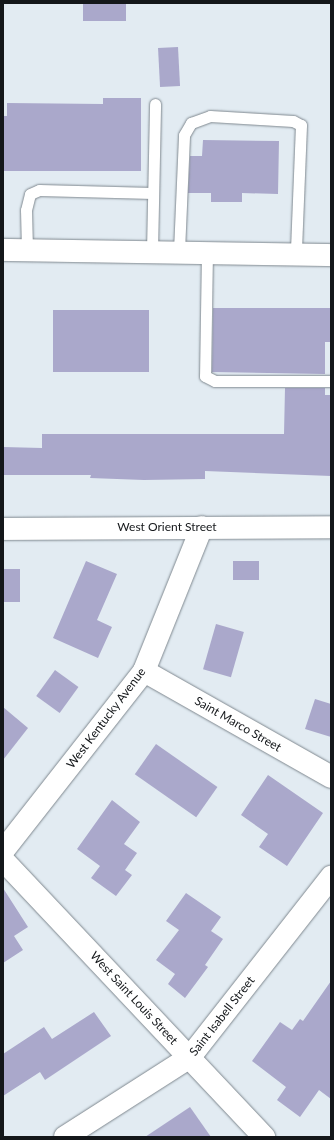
<!DOCTYPE html>
<style>
body{margin:0}
#map{position:relative;width:334px;height:1140px;overflow:hidden;background:#e2ebf2;font-family:Lato,sans-serif}
div>[style]{position:absolute}
[style*='--x']{left:calc(var(--x)*1px);top:calc(var(--y)*1px);width:calc(var(--w)*1px);rotate:calc(var(--a)*1deg)}
.building>*{inset:0;background:#aaa8cb;transform-origin:0 0}
.roads{filter:drop-shadow(0 0 1px #7f888f) drop-shadow(0 0 1px #7f888f)}
.service>*{height:11px;margin:-5.5px;padding:0 5.5px;transform-origin:5.5px;border-radius:5.5px;background:#fff}
.minor>*{height:22px;margin:-11px;padding:0 11px;transform-origin:11px;border-radius:11px;background:#fff}
.primary>*{height:22px;margin:-11px;padding:0 11px;transform-origin:11px;border-radius:11px;background:#fff}
span{translate:-50% -50%;white-space:nowrap;text-align:center;line-height:1.15;-webkit-text-stroke:4px #fff;paint-order:stroke}
.street-label{font-size:12px;color:#14171a}
.frame{position:absolute;inset:0;border:4px solid #14171a;pointer-events:none}
</style>
<div id="map">
<div class="building">
<div style="left:83px;top:3px;width:43px;height:18px"></div>
<div style="left:178px;top:47px;width:39px;height:20px;rotate:87deg"></div>
<div style="clip-path:polygon(103px 98px,141px 98px,141px 171px,3px 171px,3px 116px,7px 116px,7px 103px,103px 104px)"></div>
<div style="clip-path:polygon(203px 140px,279px 141px,278px 194px,242px 193px,242px 202px,211px 202px,211px 193px,188px 193px,190px 156px,202px 156px)"></div>
<div style="clip-path:polygon(213px 308px,331px 308px,331px 342px,325px 342px,325px 374px,212px 372px)"></div>
<div style="left:53px;top:310px;width:96px;height:62px"></div>
<div style="clip-path:polygon(285px 388px,325px 388px,325px 395px,331px 395px,331px 476px,205px 471px,205px 479px,144px 480px,90px 478px,91px 475px,3px 475px,3px 447px,42px 448px,42px 434px,284px 434px)"></div>
<div style="clip-path:polygon(86px 561px,117px 574px,97px 620px,112px 627px,98px 658px,53px 638px)"></div>
<div style="left:233px;top:561px;width:26px;height:19px"></div>
<div style="left:3px;top:569px;width:17px;height:33px"></div>
<div style="left:216px;top:624px;width:29px;height:47px;rotate:16deg"></div>
<div style="left:55px;top:670px;width:29px;height:32px;rotate:36deg"></div>
<div style="clip-path:polygon(315px 699px,331px 704px,331px 737px,305px 729px)"></div>
<div style="clip-path:polygon(3px 707px,28px 728px,3px 760px)"></div>
<div style="left:156px;top:744px;width:75px;height:37px;rotate:35deg"></div>
<div style="clip-path:polygon(268px 775px,323px 813px,287px 866px,259px 847px,268px 834px,241px 815px)"></div>
<div style="clip-path:polygon(112px 800px,140px 822px,124px 844px,137px 853px,125px 870px,132px 875px,116px 896px,91px 878px,100px 866px,77px 849px)"></div>
<div style="clip-path:polygon(3px 888px,28px 927px,14px 936px,23px 950px,3px 963px)"></div>
<div style="clip-path:polygon(186px 893px,221px 917px,211px 931px,223px 939px,205px 965px,208px 967px,185px 998px,168px 984px,175px 974px,156px 960px,179px 930px,166px 921px)"></div>
<div style="clip-path:polygon(331px 981px,331px 1099px,319px 1090px,300px 1117px,277px 1100px,286px 1087px,252px 1061px,280px 1022px,292px 1030px,300px 1019px,303px 1021px)"></div>
<div style="clip-path:polygon(94px 1012px,111px 1036px,45px 1080px,40px 1072px,3px 1096px,3px 1054px,44px 1027px,52px 1039px)"></div>
<div style="clip-path:polygon(190px 1107px,211px 1137px,145px 1137px)"></div>
</div>
<div class="roads">
<div class="service">
<div style="--x:27;--y:250;--w:40;--a:-91.4"></div>
<div style="--x:26;--y:210;--w:16;--a:-76"></div>
<div style="--x:30;--y:194;--w:10;--a:-24"></div>
<div style="--x:39;--y:190;--w:114;--a:1.5"></div>
<div style="--x:152;--y:251;--w:147;--a:-88.8"></div>
<div style="--x:179;--y:251;--w:116;--a:-87.5"></div>
<div style="--x:184;--y:135;--w:14;--a:-60"></div>
<div style="--x:191;--y:123;--w:20;--a:-20"></div>
<div style="--x:210;--y:116;--w:83;--a:3.4"></div>
<div style="--x:293;--y:121;--w:9;--a:27"></div>
<div style="--x:301;--y:125;--w:127;--a:92.3"></div>
<div style="--x:207;--y:251;--w:125;--a:90.9"></div>
<div style="--x:205;--y:376;--w:11;--a:27"></div>
<div style="--x:215;--y:381;--w:116;--a:0"></div>
</div>
<div class="minor">
<div style="--x:3;--y:529;--w:328;--a:-0.3"></div>
<div style="--x:144;--y:671;--w:215;--a:29.5"></div>
<div style="--x:3;--y:851;--w:229;--a:-51.9"></div>
<div style="--x:144;--y:671;--w:155;--a:-68.1"></div>
<div style="--x:3;--y:860;--w:381;--a:46.7"></div>
<div style="--x:65;--y:1137;--w:148;--a:-32.6"></div>
<div style="--x:190;--y:1057;--w:229;--a:-51.9"></div>
</div>
<div class="primary">
<div style="--x:3;--y:250;--w:328;--a:0.9"></div>
</div>
</div>
<div class="street-label">
<span style="left:167px;top:527px">West Orient Street</span>
<span style="left:106px;top:718px;rotate:-53deg">West Kentucky Avenue</span>
<span style="left:238px;top:724px;rotate:30deg">Saint Marco Street</span>
<span style="left:134px;top:998px;rotate:47deg">West Saint Louis Street</span>
<span style="left:222px;top:1016px;rotate:-52deg">Saint Isabell Street</span>
</div>
<div class="frame"></div>
</div>
